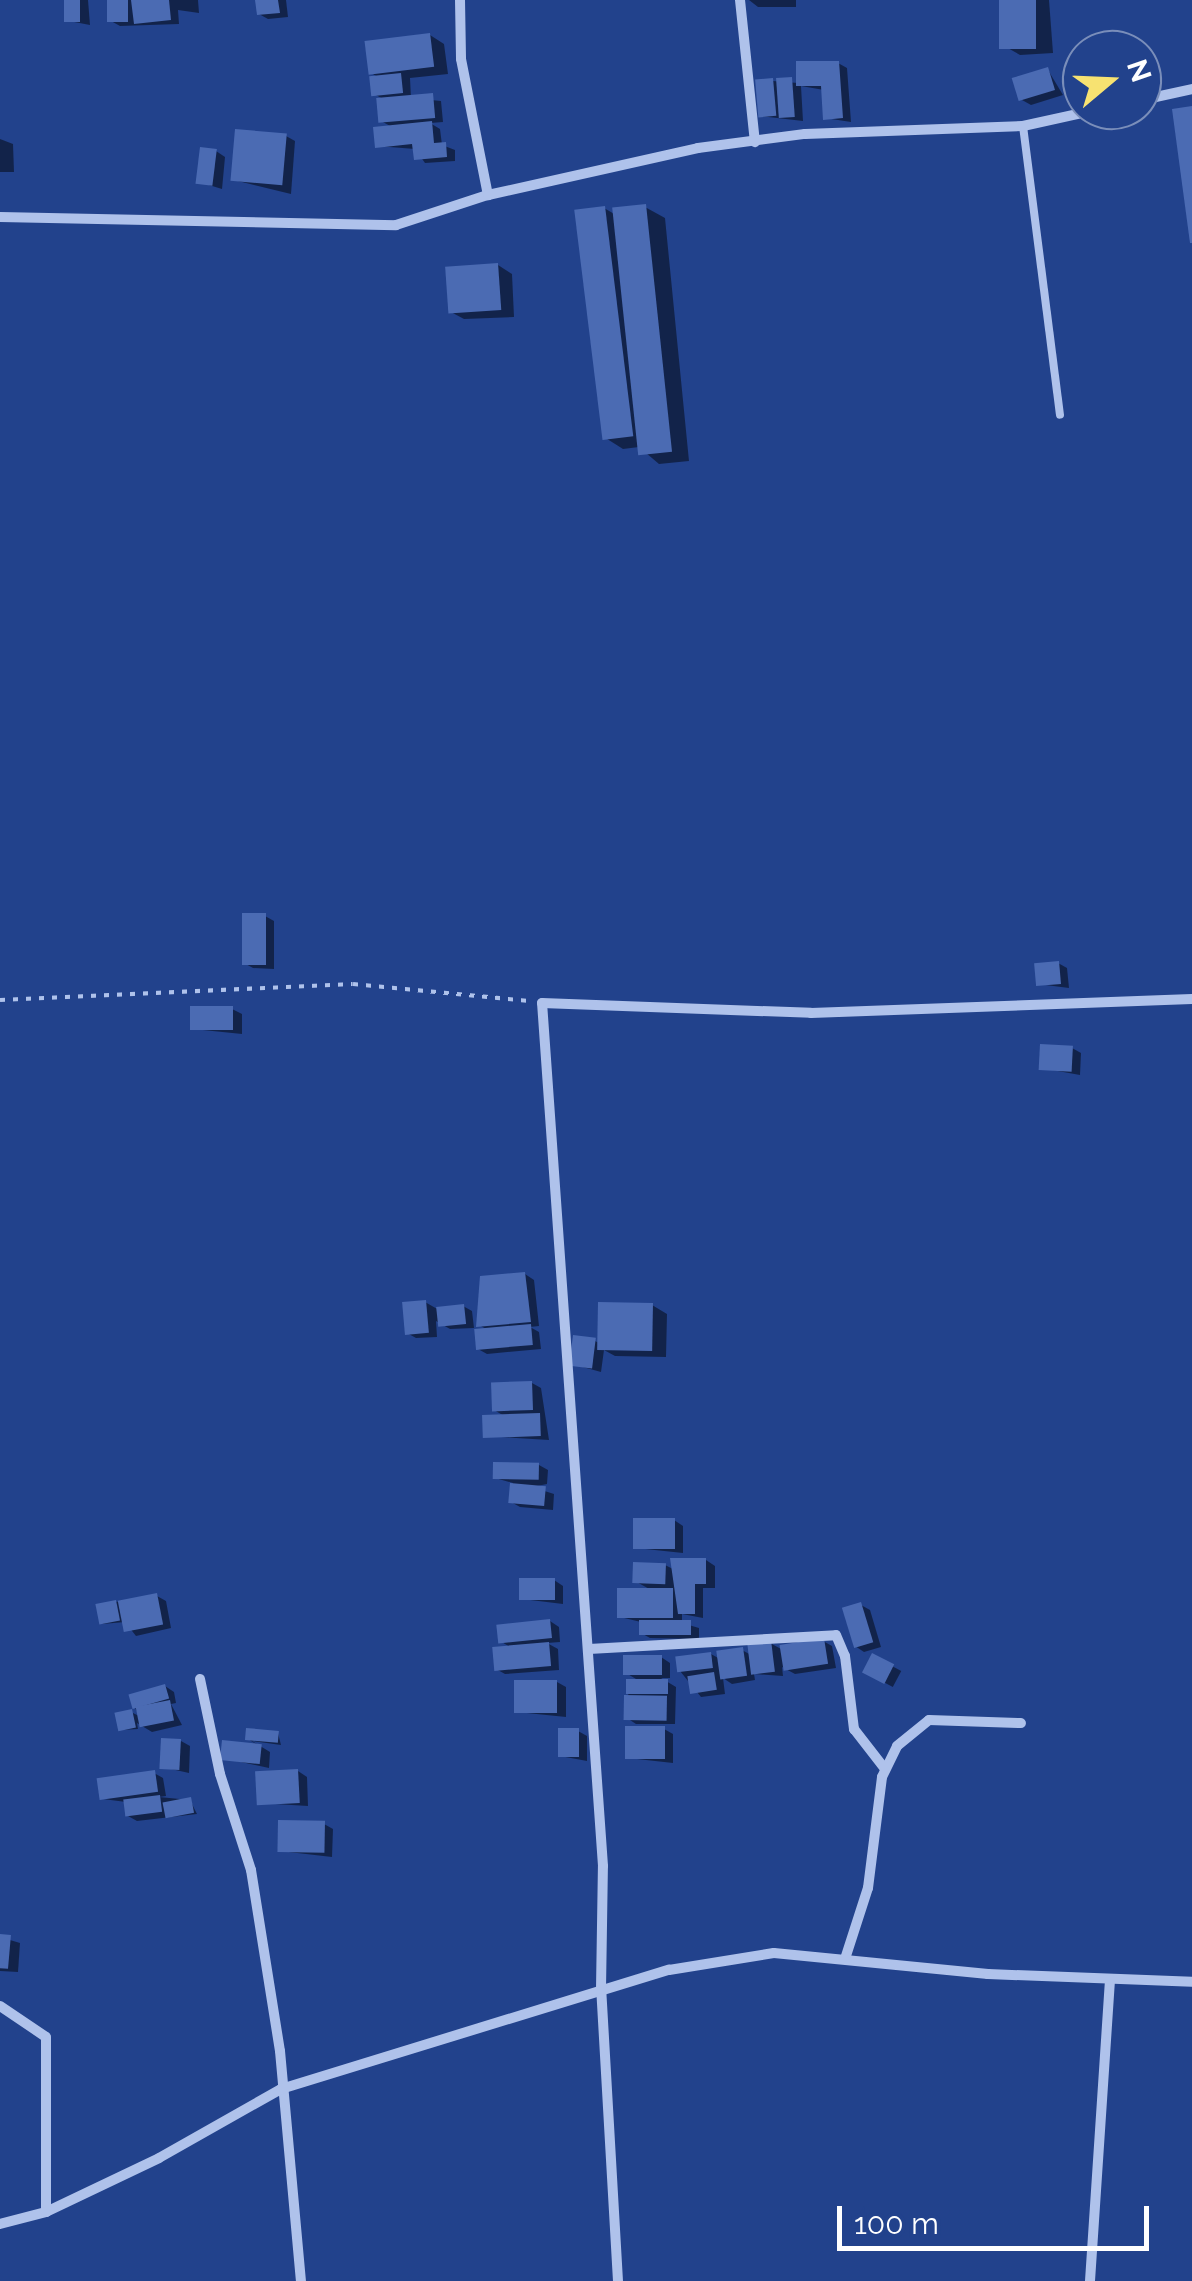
<!DOCTYPE html>
<style>
body{margin:0}
#map{position:relative;width:1192px;height:2281px;overflow:hidden;background:#22428c;font-family:Raleway,sans-serif}
div>[style]{position:absolute}
[style*='--x']{left:calc(var(--x)*1px);top:calc(var(--y)*1px);width:calc(var(--w)*1px);rotate:calc(var(--a)*1deg)}
.shadow>*{inset:0;background:#0007;transform-origin:0 0}
.building>*{inset:0;background:#4b6bb3;transform-origin:0 0}
.path>*{height:4px;margin-top:-2px;transform-origin:0;background:repeating-linear-gradient(90deg,#afc2eb 0 5px,transparent 0 13px)}
.lane>*{height:8px;margin:-4px;padding:0 4px;transform-origin:4px;border-radius:4px;background:#afc2eb}
.street>*{height:10px;margin:-5px;padding:0 5px;transform-origin:5px;border-radius:5px;background:#afc2eb}
span{translate:-50% -50%;white-space:nowrap;text-align:center;line-height:1.15;-webkit-text-stroke:9px #22428c;paint-order:stroke}
.north{position:absolute;left:1062px;top:30px;width:100px;height:100px;box-sizing:border-box;background:#22428c;border:2px solid #7a8eba;border-radius:50%;rotate:71deg;font-size:28px;font-weight:700;line-height:40px;text-align:center;color:#fff}
.north::after{content:'';display:block;margin:auto;width:35px;height:45px;background:#f7e271;clip-path:polygon(50% 0,100% 100%,50% 72%,0 100%)}
.scale{position:absolute;left:837px;top:2206px;width:312px;height:45px;box-sizing:border-box;border:5px solid #fff;border-top:0;padding-left:12px;font-size:30px;line-height:35px;white-space:nowrap;color:#fff;-webkit-text-stroke:8px #22428c;paint-order:stroke}
</style>
<div id="map">
<div class="shadow">
<div style="clip-path:polygon(67px 0,88px 0,90px 25px,69px 21px)"></div>
<div style="clip-path:polygon(109px 0,198px 0,199px 13px,178px 10px,179px 24px,120px 26px,111px 21px)"></div>
<div style="clip-path:polygon(258px 0,286px 0,288px 17px,268px 19px,259px 14px)"></div>
<div style="clip-path:polygon(749px 0,796px 0,796px 7px,758px 7px)"></div>
<div style="clip-path:polygon(1002px 0,1049px 0,1053px 53px,1020px 55px,1006px 47px)"></div>
<div style="clip-path:polygon(430px 35px,444px 44px,448px 74px,410px 78px,411px 98px,441px 101px,443px 122px,430px 123px,440px 129px,442px 145px,455px 150px,455px 161px,425px 163px,415px 149px,377px 146px,392px 127px,381px 121px,385px 100px,374px 94px,378px 77px,371px 73px)"></div>
<div style="clip-path:polygon(838px 63px,847px 68px,851px 122px,825px 118px,824px 90px,801px 86px,803px 121px,760px 116px,773px 81px,798px 83px)"></div>
<div style="clip-path:polygon(1048px 70px,1063px 95px,1031px 105px,1022px 100px)"></div>
<div style="clip-path:polygon(286px 136px,295px 141px,291px 194px,234px 180px)"></div>
<div style="clip-path:polygon(0 139px,13px 144px,14px 172px,0 172px)"></div>
<div style="clip-path:polygon(216px 151px,225px 157px,222px 189px,199px 182px)"></div>
<div style="clip-path:polygon(645px 207px,665px 218px,689px 461px,659px 464px,639px 447px,623px 449px,604px 437px,604px 208px,616px 215px)"></div>
<div style="clip-path:polygon(498px 265px,512px 274px,514px 317px,464px 319px,449px 311px)"></div>
<div style="clip-path:polygon(265px 916px,274px 921px,274px 969px,253px 968px,244px 963px)"></div>
<div style="clip-path:polygon(1058px 963px,1067px 968px,1069px 988px,1038px 984px)"></div>
<div style="clip-path:polygon(232px 1009px,242px 1014px,242px 1034px,193px 1029px)"></div>
<div style="clip-path:polygon(1072px 1048px,1081px 1053px,1080px 1075px,1041px 1068px)"></div>
<div style="clip-path:polygon(525px 1274px,534px 1280px,539px 1326px,530px 1327px,539px 1332px,541px 1349px,487px 1354px,478px 1349px,488px 1330px,479px 1325px)"></div>
<div style="clip-path:polygon(425px 1302px,439px 1310px,463px 1306px,472px 1311px,474px 1328px,450px 1329px,436px 1321px,437px 1337px,416px 1338px,407px 1333px)"></div>
<div style="clip-path:polygon(652px 1305px,667px 1314px,666px 1357px,615px 1356px,604px 1350px,601px 1372px,572px 1364px,595px 1341px,601px 1344px)"></div>
<div style="clip-path:polygon(532px 1383px,541px 1388px,549px 1440px,485px 1436px,506px 1417px,494px 1410px)"></div>
<div style="clip-path:polygon(539px 1465px,548px 1470px,547px 1484px,532px 1487px,554px 1494px,553px 1510px,520px 1507px,511px 1502px,513px 1483px,495px 1478px)"></div>
<div style="clip-path:polygon(674px 1520px,683px 1526px,683px 1553px,636px 1548px)"></div>
<div style="clip-path:polygon(706px 1560px,715px 1566px,715px 1588px,703px 1588px,703px 1618px,682px 1614px,682px 1623px,699px 1628px,699px 1639px,650px 1638px,641px 1633px,641px 1622px,620px 1617px,651px 1590px,635px 1581px,665px 1565px,673px 1569px)"></div>
<div style="clip-path:polygon(554px 1580px,563px 1586px,563px 1604px,522px 1599px)"></div>
<div style="clip-path:polygon(157px 1596px,166px 1601px,171px 1628px,136px 1636px,125px 1622px,102px 1624px,115px 1602px)"></div>
<div style="clip-path:polygon(861px 1605px,870px 1610px,881px 1647px,864px 1652px,855px 1646px)"></div>
<div style="clip-path:polygon(550px 1621px,559px 1627px,560px 1642px,547px 1643px,558px 1649px,559px 1670px,505px 1674px,496px 1669px,510px 1647px,500px 1641px)"></div>
<div style="clip-path:polygon(823px 1641px,832px 1646px,836px 1668px,795px 1674px,782px 1667px,783px 1676px,754px 1674px,755px 1680px,732px 1684px,723px 1678px,725px 1694px,701px 1697px,680px 1671px,711px 1654px,720px 1659px,742px 1650px,751px 1655px,770px 1643px,783px 1650px)"></div>
<div style="left:873px;top:1656px;width:32px;height:18px;rotate:28deg"></div>
<div style="clip-path:polygon(661px 1657px,670px 1663px,670px 1678px,661px 1678px,676px 1687px,675px 1724px,636px 1724px,627px 1718px,629px 1682px,641px 1682px,626px 1673px)"></div>
<div style="clip-path:polygon(557px 1682px,566px 1687px,566px 1717px,517px 1712px)"></div>
<div style="clip-path:polygon(165px 1686px,174px 1692px,176px 1703px,171px 1704px,182px 1725px,152px 1732px,137px 1723px,138px 1729px,120px 1730px,131px 1712px,141px 1717px,133px 1705px)"></div>
<div style="clip-path:polygon(664px 1729px,673px 1734px,673px 1763px,628px 1758px)"></div>
<div style="clip-path:polygon(578px 1731px,587px 1736px,587px 1761px,560px 1756px)"></div>
<div style="clip-path:polygon(278px 1733px,281px 1745px,252px 1741px,270px 1752px,269px 1768px,223px 1758px,261px 1747px,248px 1739px)"></div>
<div style="clip-path:polygon(181px 1741px,190px 1746px,189px 1773px,162px 1767px)"></div>
<div style="clip-path:polygon(298px 1771px,307px 1777px,308px 1806px,259px 1803px)"></div>
<div style="clip-path:polygon(154px 1773px,163px 1778px,166px 1796px,159px 1797px,190px 1800px,197px 1814px,137px 1821px,128px 1816px,126px 1802px,103px 1799px)"></div>
<div style="clip-path:polygon(324px 1824px,333px 1829px,332px 1857px,280px 1851px)"></div>
<div style="clip-path:polygon(0 1937px,20px 1943px,18px 1972px,0 1971px)"></div>
</div>
<div class="building">
<div style="left:64px;top:0;width:16px;height:22px"></div>
<div style="left:107px;top:0;width:21px;height:22px"></div>
<div style="clip-path:polygon(131px 0,169px 0,171px 20px,134px 24px)"></div>
<div style="clip-path:polygon(255px 0,278px 0,280px 13px,257px 15px)"></div>
<div style="left:999px;top:0;width:37px;height:49px"></div>
<div style="left:430px;top:33px;width:34px;height:66px;rotate:83deg"></div>
<div style="clip-path:polygon(796px 61px,839px 61px,843px 118px,823px 120px,821px 86px,796px 86px)"></div>
<div style="left:1048px;top:67px;width:24px;height:38px;rotate:73deg"></div>
<div style="left:401px;top:73px;width:20px;height:32px;rotate:84deg"></div>
<div style="left:792px;top:77px;width:40px;height:16px;rotate:86deg"></div>
<div style="left:773px;top:78px;width:38px;height:18px;rotate:85deg"></div>
<div style="left:433px;top:93px;width:25px;height:57px;rotate:85deg"></div>
<div style="clip-path:polygon(1192px 106px,1192px 243px,1190px 243px,1172px 109px)"></div>
<div style="clip-path:polygon(432px 121px,434px 143px,446px 142px,447px 157px,414px 160px,412px 144px,375px 148px,373px 127px)"></div>
<div style="left:235px;top:129px;width:52px;height:52px;rotate:5deg"></div>
<div style="left:200px;top:147px;width:17px;height:37px;rotate:7deg"></div>
<div style="left:646px;top:204px;width:249px;height:34px;rotate:84deg"></div>
<div style="left:605px;top:206px;width:232px;height:31px;rotate:83deg"></div>
<div style="left:498px;top:263px;width:47px;height:53px;rotate:86deg"></div>
<div style="left:242px;top:913px;width:24px;height:52px"></div>
<div style="left:1059px;top:961px;width:23px;height:25px;rotate:85deg"></div>
<div style="left:233px;top:1006px;width:24px;height:43px;rotate:90deg"></div>
<div style="left:1040px;top:1044px;width:33px;height:26px;rotate:3deg"></div>
<div style="clip-path:polygon(525px 1272px,531px 1322px,476px 1327px,480px 1276px)"></div>
<div style="left:426px;top:1300px;width:33px;height:24px;rotate:85deg"></div>
<div style="left:598px;top:1302px;width:55px;height:48px;rotate:1deg"></div>
<div style="left:464px;top:1304px;width:20px;height:28px;rotate:84deg"></div>
<div style="left:531px;top:1324px;width:21px;height:57px;rotate:85deg"></div>
<div style="left:573px;top:1335px;width:23px;height:31px;rotate:7deg"></div>
<div style="left:532px;top:1381px;width:29px;height:41px;rotate:88deg"></div>
<div style="left:540px;top:1413px;width:23px;height:58px;rotate:88deg"></div>
<div style="left:493px;top:1462px;width:46px;height:17px;rotate:1deg"></div>
<div style="left:510px;top:1483px;width:36px;height:20px;rotate:5deg"></div>
<div style="left:633px;top:1518px;width:42px;height:31px"></div>
<div style="clip-path:polygon(670px 1558px,706px 1558px,706px 1584px,695px 1584px,695px 1614px,678px 1614px)"></div>
<div style="left:633px;top:1562px;width:33px;height:21px;rotate:2deg"></div>
<div style="left:519px;top:1578px;width:36px;height:22px"></div>
<div style="left:617px;top:1588px;width:56px;height:30px"></div>
<div style="left:157px;top:1593px;width:32px;height:40px;rotate:79deg"></div>
<div style="left:116px;top:1600px;width:21px;height:21px;rotate:79deg"></div>
<div style="left:861px;top:1602px;width:42px;height:20px;rotate:73deg"></div>
<div style="left:550px;top:1619px;width:19px;height:54px;rotate:84deg"></div>
<div style="left:639px;top:1620px;width:52px;height:15px"></div>
<div style="left:824px;top:1638px;width:26px;height:45px;rotate:81deg"></div>
<div style="left:771px;top:1640px;width:32px;height:24px;rotate:83deg"></div>
<div style="left:549px;top:1642px;width:24px;height:57px;rotate:85deg"></div>
<div style="left:743px;top:1647px;width:29px;height:27px;rotate:82deg"></div>
<div style="left:711px;top:1652px;width:16px;height:36px;rotate:83deg"></div>
<div style="left:872px;top:1653px;width:25px;height:22px;rotate:27deg"></div>
<div style="left:623px;top:1655px;width:39px;height:20px"></div>
<div style="left:714px;top:1672px;width:18px;height:27px;rotate:81deg"></div>
<div style="left:626px;top:1679px;width:42px;height:15px"></div>
<div style="left:514px;top:1680px;width:43px;height:33px"></div>
<div style="left:165px;top:1684px;width:15px;height:38px;rotate:74deg"></div>
<div style="left:624px;top:1695px;width:43px;height:25px;rotate:1deg"></div>
<div style="left:170px;top:1700px;width:21px;height:35px;rotate:79deg"></div>
<div style="left:132px;top:1709px;width:19px;height:18px;rotate:78deg"></div>
<div style="left:625px;top:1726px;width:40px;height:33px"></div>
<div style="left:246px;top:1728px;width:33px;height:12px;rotate:5deg"></div>
<div style="left:558px;top:1728px;width:21px;height:29px"></div>
<div style="left:161px;top:1738px;width:20px;height:31px;rotate:3deg"></div>
<div style="left:222px;top:1740px;width:40px;height:20px;rotate:6deg"></div>
<div style="left:298px;top:1769px;width:34px;height:43px;rotate:87deg"></div>
<div style="left:155px;top:1770px;width:22px;height:59px;rotate:82deg"></div>
<div style="left:160px;top:1795px;width:17px;height:37px;rotate:83deg"></div>
<div style="left:191px;top:1797px;width:16px;height:29px;rotate:79deg"></div>
<div style="left:278px;top:1820px;width:47px;height:32px;rotate:1deg"></div>
<div style="left:0;top:1934px;width:11px;height:34px;rotate:5deg"></div>
</div>
<div class="path">
<div style="--x:0;--y:1000;--w:353;--a:-2.6"></div>
<div style="--x:353;--y:984;--w:177;--a:5.5"></div>
</div>
<div class="lane">
<div style="--x:1023;--y:126;--w:291;--a:82.7"></div>
</div>
<div class="street">
<div style="--x:460;--y:0;--w:59;--a:89"></div>
<div style="--x:461;--y:59;--w:139;--a:78.8"></div>
<div style="--x:740;--y:0;--w:143;--a:84"></div>
<div style="--x:1142;--y:100;--w:51;--a:-12.4"></div>
<div style="--x:0;--y:217;--w:396;--a:1.2"></div>
<div style="--x:396;--y:225;--w:97;--a:-18.1"></div>
<div style="--x:488;--y:195;--w:215;--a:-12.6"></div>
<div style="--x:698;--y:148;--w:108;--a:-7.5"></div>
<div style="--x:805;--y:134;--w:218;--a:-2.1"></div>
<div style="--x:1023;--y:126;--w:75;--a:-12.4"></div>
<div style="--x:589;--y:1649;--w:247;--a:-3.2"></div>
<div style="--x:836;--y:1635;--w:23;--a:67"></div>
<div style="--x:845;--y:1656;--w:74;--a:83"></div>
<div style="--x:854;--y:1729;--w:51;--a:52.2"></div>
<div style="--x:200;--y:1679;--w:97;--a:78.1"></div>
<div style="--x:220;--y:1774;--w:101;--a:72.1"></div>
<div style="--x:251;--y:1870;--w:183;--a:80.9"></div>
<div style="--x:280;--y:2051;--w:231;--a:84.8"></div>
<div style="--x:845;--y:1959;--w:75;--a:-72.1"></div>
<div style="--x:868;--y:1888;--w:112;--a:-82.8"></div>
<div style="--x:882;--y:1777;--w:34;--a:-64"></div>
<div style="--x:897;--y:1746;--w:41;--a:-39.1"></div>
<div style="--x:929;--y:1720;--w:92;--a:1.9"></div>
<div style="--x:0;--y:2006;--w:55;--a:34"></div>
<div style="--x:46;--y:2037;--w:175;--a:90"></div>
<div style="--x:0;--y:2224;--w:48;--a:-14.6"></div>
<div style="--x:46;--y:2212;--w:125;--a:-25.5"></div>
<div style="--x:159;--y:2158;--w:140;--a:-29.5"></div>
<div style="--x:281;--y:2089;--w:406;--a:-17.1"></div>
<div style="--x:669;--y:1970;--w:106;--a:-9.2"></div>
<div style="--x:774;--y:1953;--w:215;--a:5.6"></div>
<div style="--x:988;--y:1974;--w:204;--a:2.2"></div>
<div style="--x:618;--y:2281;--w:292;--a:-93.3"></div>
<div style="--x:601;--y:1989;--w:123;--a:-89.1"></div>
<div style="--x:603;--y:1866;--w:865;--a:-94.04"></div>
<div style="--x:542;--y:1003;--w:269;--a:2.1"></div>
<div style="--x:811;--y:1013;--w:381;--a:-2.1"></div>
<div style="--x:1090;--y:2281;--w:302;--a:-86.2"></div>
</div>
<div class="north">N</div>
<div class="scale">100 m</div>
</div>
